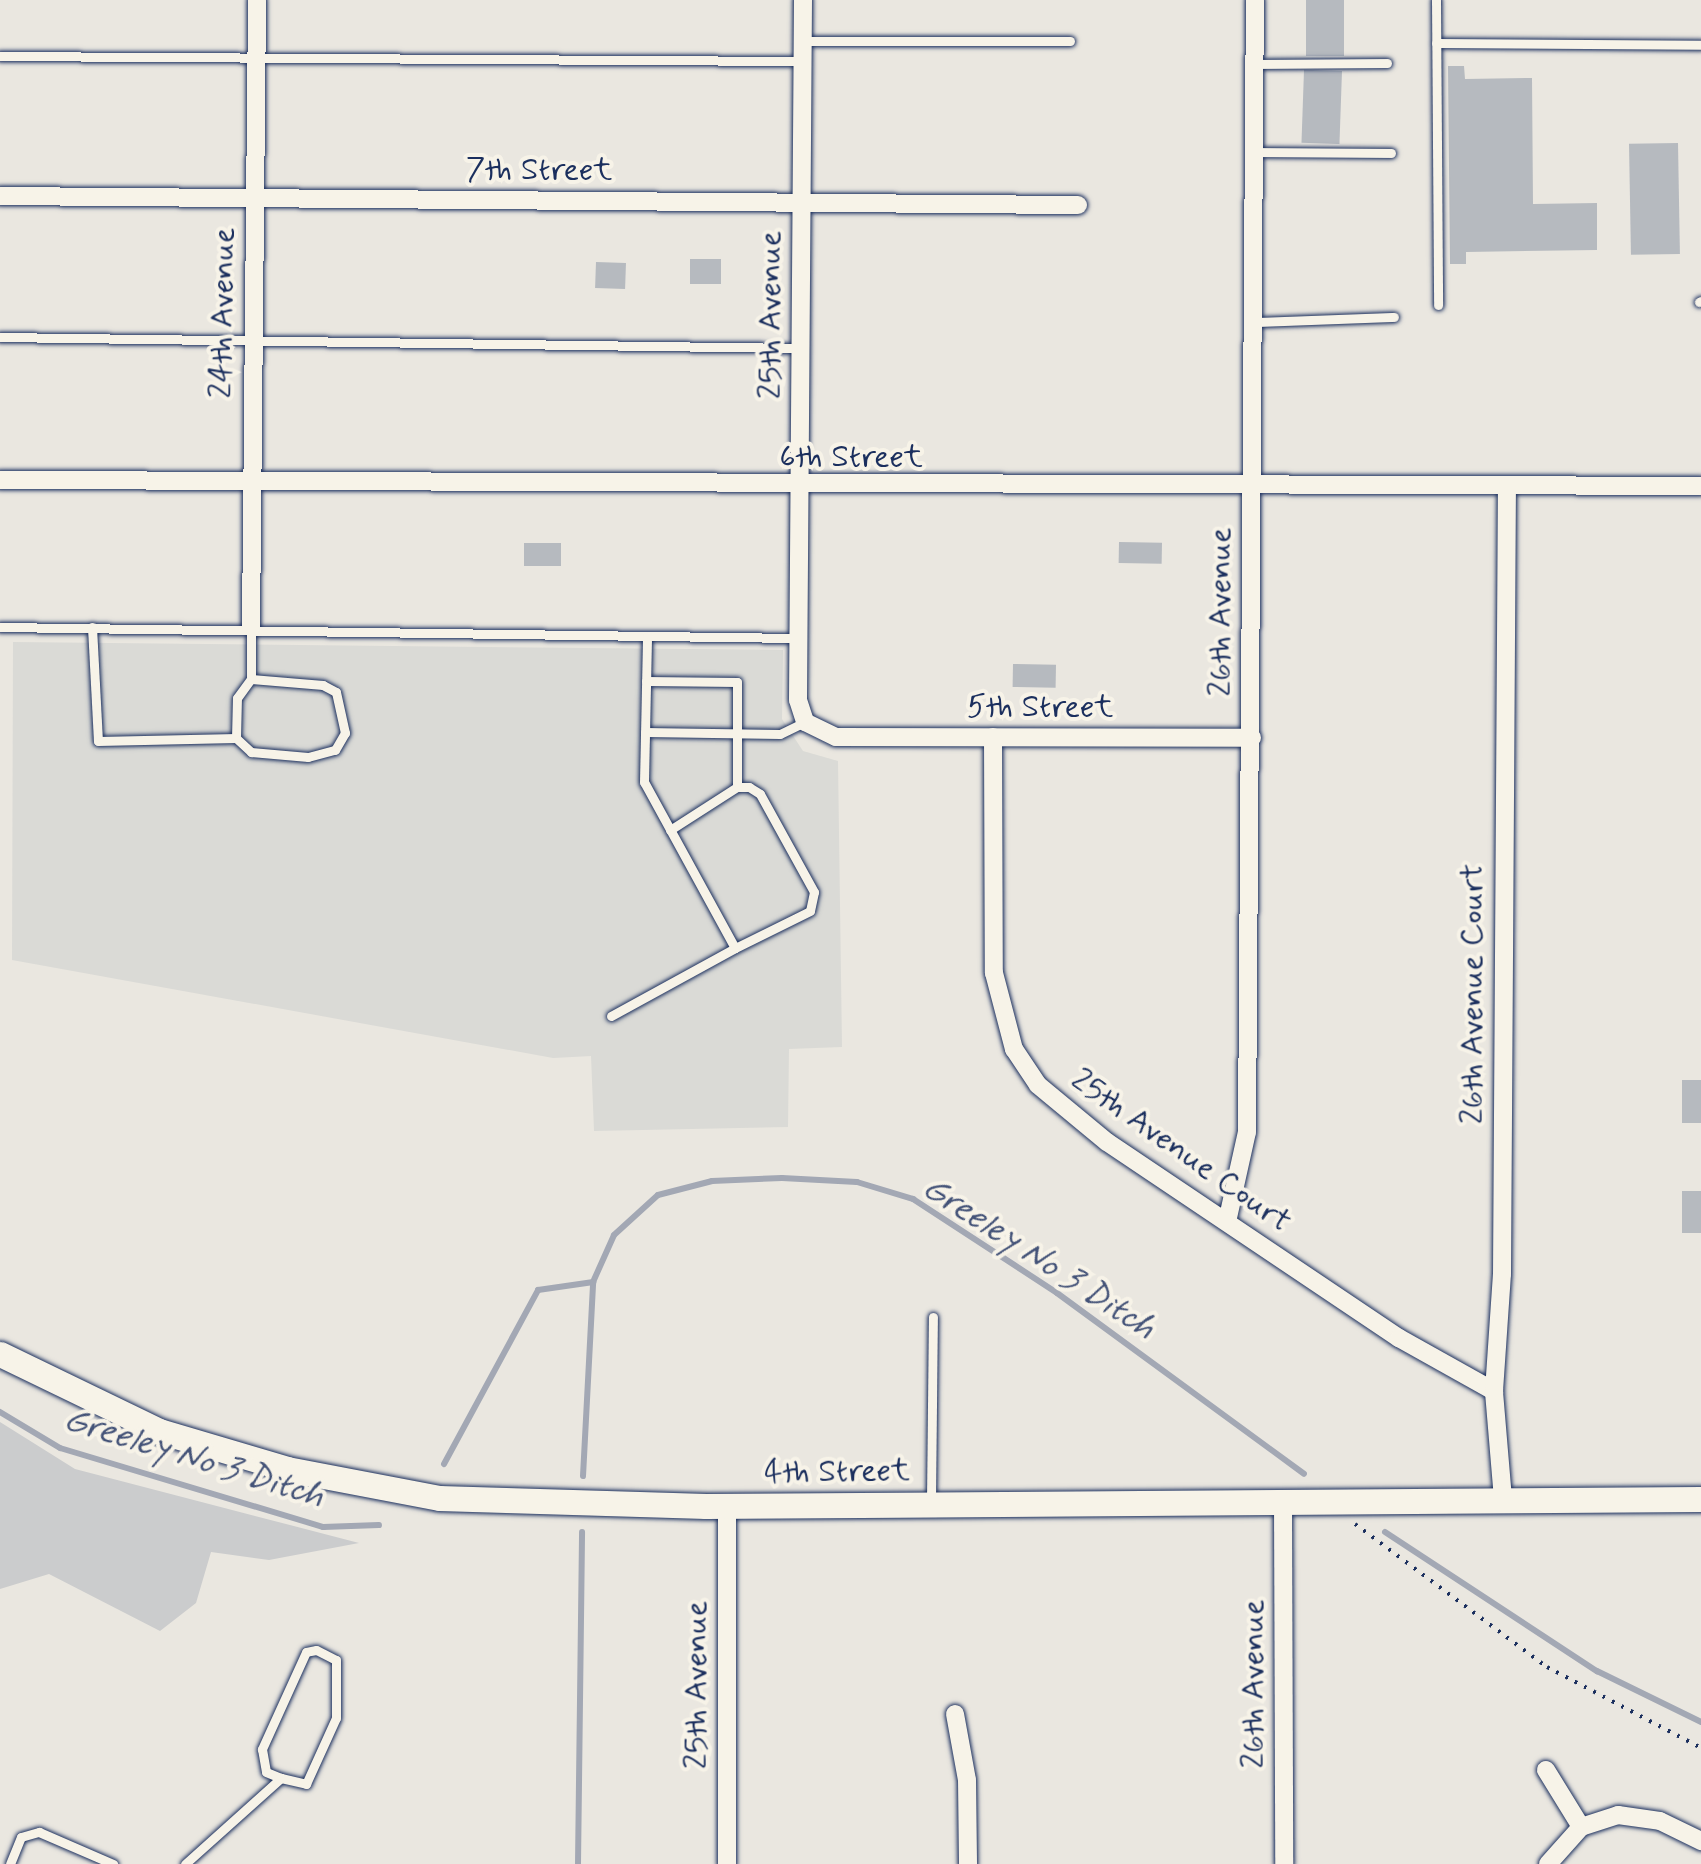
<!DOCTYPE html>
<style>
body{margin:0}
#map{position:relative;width:1701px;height:1864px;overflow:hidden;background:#eae7e0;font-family:Mynerve,sans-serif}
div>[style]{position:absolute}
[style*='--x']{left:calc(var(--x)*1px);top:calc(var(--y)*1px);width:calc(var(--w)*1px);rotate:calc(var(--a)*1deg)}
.built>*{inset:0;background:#dadad6}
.green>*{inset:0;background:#cbcccd}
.stream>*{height:6px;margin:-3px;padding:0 3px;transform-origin:3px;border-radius:3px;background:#a3a8b4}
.building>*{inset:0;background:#b6babf;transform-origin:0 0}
.path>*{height:4px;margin-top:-2px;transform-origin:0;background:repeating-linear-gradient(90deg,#1b2f5e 0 2.5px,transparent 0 10.5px)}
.roads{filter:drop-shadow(0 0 2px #1b2f5e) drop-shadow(0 0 2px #1b2f5e)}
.service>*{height:9px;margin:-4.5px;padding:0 4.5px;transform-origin:4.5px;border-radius:4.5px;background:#f7f3e8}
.minor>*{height:18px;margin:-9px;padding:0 9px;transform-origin:9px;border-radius:9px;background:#f7f3e8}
.secondary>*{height:25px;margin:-12.5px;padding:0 12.5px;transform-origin:12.5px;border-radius:12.5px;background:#f7f3e8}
span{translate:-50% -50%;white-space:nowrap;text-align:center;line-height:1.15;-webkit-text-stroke:8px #f7f3e8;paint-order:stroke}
.street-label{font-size:32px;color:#1b2f5e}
.water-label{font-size:35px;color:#445378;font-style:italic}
</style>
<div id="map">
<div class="built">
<div style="clip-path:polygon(13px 642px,783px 650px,782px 719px,803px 751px,838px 761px,842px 1047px,789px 1049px,788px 1127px,594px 1131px,591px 1056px,553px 1058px,12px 960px)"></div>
</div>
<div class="green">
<div style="clip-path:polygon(0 1422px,75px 1469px,359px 1543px,269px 1560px,211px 1552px,196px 1603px,160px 1631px,49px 1574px,0 1589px)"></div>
</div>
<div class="stream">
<div style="--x:0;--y:1412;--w:70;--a:31"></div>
<div style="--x:60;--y:1448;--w:275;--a:16.7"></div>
<div style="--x:323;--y:1527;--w:56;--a:-2"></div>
<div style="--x:444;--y:1464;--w:198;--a:-61.6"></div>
<div style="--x:538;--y:1290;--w:56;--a:-8.3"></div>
<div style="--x:593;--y:1282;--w:51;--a:-65.9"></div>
<div style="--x:614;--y:1235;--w:59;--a:-42.3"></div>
<div style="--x:658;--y:1195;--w:56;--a:-14.5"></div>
<div style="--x:712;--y:1181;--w:70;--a:-2.5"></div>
<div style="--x:782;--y:1178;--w:75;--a:3.1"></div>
<div style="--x:857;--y:1182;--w:59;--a:16.9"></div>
<div style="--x:913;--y:1199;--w:172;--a:33.1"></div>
<div style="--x:1057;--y:1293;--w:306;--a:36.2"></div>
<div style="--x:583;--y:1476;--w:194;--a:-87"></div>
<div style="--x:1385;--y:1532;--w:254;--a:33.3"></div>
<div style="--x:1597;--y:1671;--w:116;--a:26.1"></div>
<div style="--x:578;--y:1864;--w:332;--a:-89.3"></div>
</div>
<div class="building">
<div style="left:1306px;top:0;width:38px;height:56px"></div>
<div style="clip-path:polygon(1448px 66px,1464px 66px,1465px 79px,1532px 78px,1533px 204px,1597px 203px,1597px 250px,1466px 252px,1466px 264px,1450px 264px)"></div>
<div style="left:1342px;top:71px;width:73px;height:38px;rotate:92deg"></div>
<div style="left:1678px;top:143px;width:111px;height:49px;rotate:89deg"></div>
<div style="left:690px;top:259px;width:31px;height:25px"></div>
<div style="left:596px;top:262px;width:30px;height:26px;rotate:2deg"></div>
<div style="left:1119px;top:542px;width:43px;height:21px;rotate:1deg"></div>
<div style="left:524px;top:543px;width:37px;height:23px"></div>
<div style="left:1013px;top:664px;width:43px;height:23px;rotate:1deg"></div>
<div style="left:1682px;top:1080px;width:19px;height:43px"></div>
<div style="left:1682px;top:1191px;width:19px;height:42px"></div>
</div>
<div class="path">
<div style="--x:1355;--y:1524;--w:239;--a:36.7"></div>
<div style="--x:1547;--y:1667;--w:174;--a:27.7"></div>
</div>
<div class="roads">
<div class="service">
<div style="--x:1436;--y:0;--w:305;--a:89.6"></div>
<div style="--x:803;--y:41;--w:267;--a:0"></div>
<div style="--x:1436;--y:43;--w:265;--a:0.4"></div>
<div style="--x:0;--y:56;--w:802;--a:0.36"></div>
<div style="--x:1256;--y:64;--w:131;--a:-0.4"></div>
<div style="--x:1254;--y:152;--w:137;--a:0.4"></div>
<div style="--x:1699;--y:302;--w:2;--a:-27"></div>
<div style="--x:1255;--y:322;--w:139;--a:-2.1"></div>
<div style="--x:0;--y:337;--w:801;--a:0.79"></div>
<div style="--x:0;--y:627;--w:797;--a:0.79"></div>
<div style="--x:92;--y:627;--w:114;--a:87"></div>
<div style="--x:98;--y:741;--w:138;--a:-1.2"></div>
<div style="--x:236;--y:738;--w:40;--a:-88.6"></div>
<div style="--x:237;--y:698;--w:24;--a:-54"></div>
<div style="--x:251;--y:679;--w:51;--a:-90"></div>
<div style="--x:646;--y:681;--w:91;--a:0.6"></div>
<div style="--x:737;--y:682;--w:105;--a:90"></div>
<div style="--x:645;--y:732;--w:135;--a:0.8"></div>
<div style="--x:780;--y:734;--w:28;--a:-26"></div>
<div style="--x:236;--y:738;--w:21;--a:43"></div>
<div style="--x:251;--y:752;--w:57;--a:5"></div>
<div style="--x:308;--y:757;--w:28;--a:-15"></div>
<div style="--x:335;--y:750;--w:20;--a:-60"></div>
<div style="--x:345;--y:733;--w:42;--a:-102.4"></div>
<div style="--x:336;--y:692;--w:15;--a:-152"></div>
<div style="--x:323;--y:685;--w:72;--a:-175.2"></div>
<div style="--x:670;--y:830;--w:80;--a:-32.7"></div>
<div style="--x:737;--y:787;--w:12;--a:0"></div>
<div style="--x:749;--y:787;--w:13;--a:32"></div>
<div style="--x:760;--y:794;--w:112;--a:61.1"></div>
<div style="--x:814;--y:892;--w:19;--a:102"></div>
<div style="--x:810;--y:911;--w:84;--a:153.7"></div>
<div style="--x:611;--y:1016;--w:141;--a:-28.7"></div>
<div style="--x:735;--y:948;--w:189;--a:-118.7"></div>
<div style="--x:644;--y:782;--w:146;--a:-88.8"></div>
<div style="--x:931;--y:1501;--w:184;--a:-89.4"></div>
<div style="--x:10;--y:1864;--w:29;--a:-68"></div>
<div style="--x:21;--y:1837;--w:19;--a:-16"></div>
<div style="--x:39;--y:1832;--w:81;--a:23.4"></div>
<div style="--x:185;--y:1864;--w:129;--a:-41.9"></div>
<div style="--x:281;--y:1778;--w:26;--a:13"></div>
<div style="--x:306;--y:1784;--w:72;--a:-65.6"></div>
<div style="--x:336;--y:1718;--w:58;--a:-90"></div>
<div style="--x:336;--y:1660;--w:22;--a:-153"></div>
<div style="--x:316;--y:1650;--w:10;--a:169"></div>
<div style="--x:306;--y:1652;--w:107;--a:114.4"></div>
<div style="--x:262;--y:1749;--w:23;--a:80"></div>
<div style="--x:266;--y:1772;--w:16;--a:22"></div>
</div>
<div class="minor">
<div style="--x:803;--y:0;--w:700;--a:90.41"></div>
<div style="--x:798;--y:700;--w:23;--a:72"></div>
<div style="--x:805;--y:722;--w:34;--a:26"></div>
<div style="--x:836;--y:737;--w:416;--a:0.1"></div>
<div style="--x:0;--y:196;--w:1078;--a:0.48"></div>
<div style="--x:0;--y:480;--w:1701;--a:0.2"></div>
<div style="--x:251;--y:627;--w:627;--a:-89.45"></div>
<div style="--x:993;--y:737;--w:236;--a:89.8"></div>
<div style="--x:994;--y:973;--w:79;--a:75.3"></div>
<div style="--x:1014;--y:1049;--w:43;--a:56.3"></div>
<div style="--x:1038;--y:1085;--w:89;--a:39.6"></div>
<div style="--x:1107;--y:1142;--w:352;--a:33.9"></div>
<div style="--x:1399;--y:1338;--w:109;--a:29.2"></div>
<div style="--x:1227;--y:1222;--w:92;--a:-77.5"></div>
<div style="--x:1247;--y:1132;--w:1132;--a:-89.6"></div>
<div style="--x:1503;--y:1499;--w:108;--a:-94.8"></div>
<div style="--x:1494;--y:1391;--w:117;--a:-86.1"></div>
<div style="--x:1502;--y:1274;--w:786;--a:-89.64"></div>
<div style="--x:1283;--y:1503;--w:361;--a:89.8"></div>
<div style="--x:727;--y:1506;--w:358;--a:90"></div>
<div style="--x:955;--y:1714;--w:67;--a:79.7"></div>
<div style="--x:967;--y:1780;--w:84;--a:89.3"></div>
<div style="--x:1546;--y:1770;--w:67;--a:58.4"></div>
<div style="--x:1548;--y:1864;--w:50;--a:-48.3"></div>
<div style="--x:1581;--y:1827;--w:39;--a:-18"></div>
<div style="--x:1618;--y:1815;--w:42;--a:8.1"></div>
<div style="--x:1660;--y:1821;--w:46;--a:26"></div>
</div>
<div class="secondary">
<div style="--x:0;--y:1354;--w:177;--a:25.8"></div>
<div style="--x:159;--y:1431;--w:134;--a:16.5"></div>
<div style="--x:287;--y:1469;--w:155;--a:10.8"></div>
<div style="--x:439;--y:1498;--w:267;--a:1.7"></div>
<div style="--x:706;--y:1506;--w:995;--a:-0.4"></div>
</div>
</div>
<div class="street-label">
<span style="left:539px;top:170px">7th Street</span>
<span style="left:223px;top:313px;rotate:-89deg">24th Avenue</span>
<span style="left:771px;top:315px;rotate:-90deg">25th Avenue</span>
<span style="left:851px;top:457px">6th Street</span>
<span style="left:1221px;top:612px;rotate:-90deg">26th Avenue</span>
<span style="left:1040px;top:707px">5th Street</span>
<span style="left:1473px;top:994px;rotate:-90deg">26th Avenue Court</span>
<span style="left:1181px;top:1151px;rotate:35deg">25th Avenue Court</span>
<span style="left:837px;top:1472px;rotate:-1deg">4th Street</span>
<span style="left:1254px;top:1684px;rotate:-90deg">26th Avenue</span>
<span style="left:697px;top:1685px;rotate:-90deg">25th Avenue</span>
</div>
<div class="water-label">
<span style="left:1039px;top:1258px;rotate:33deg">Greeley No 3 Ditch</span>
<span style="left:194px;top:1458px;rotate:17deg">Greeley No 3 Ditch</span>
</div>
</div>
